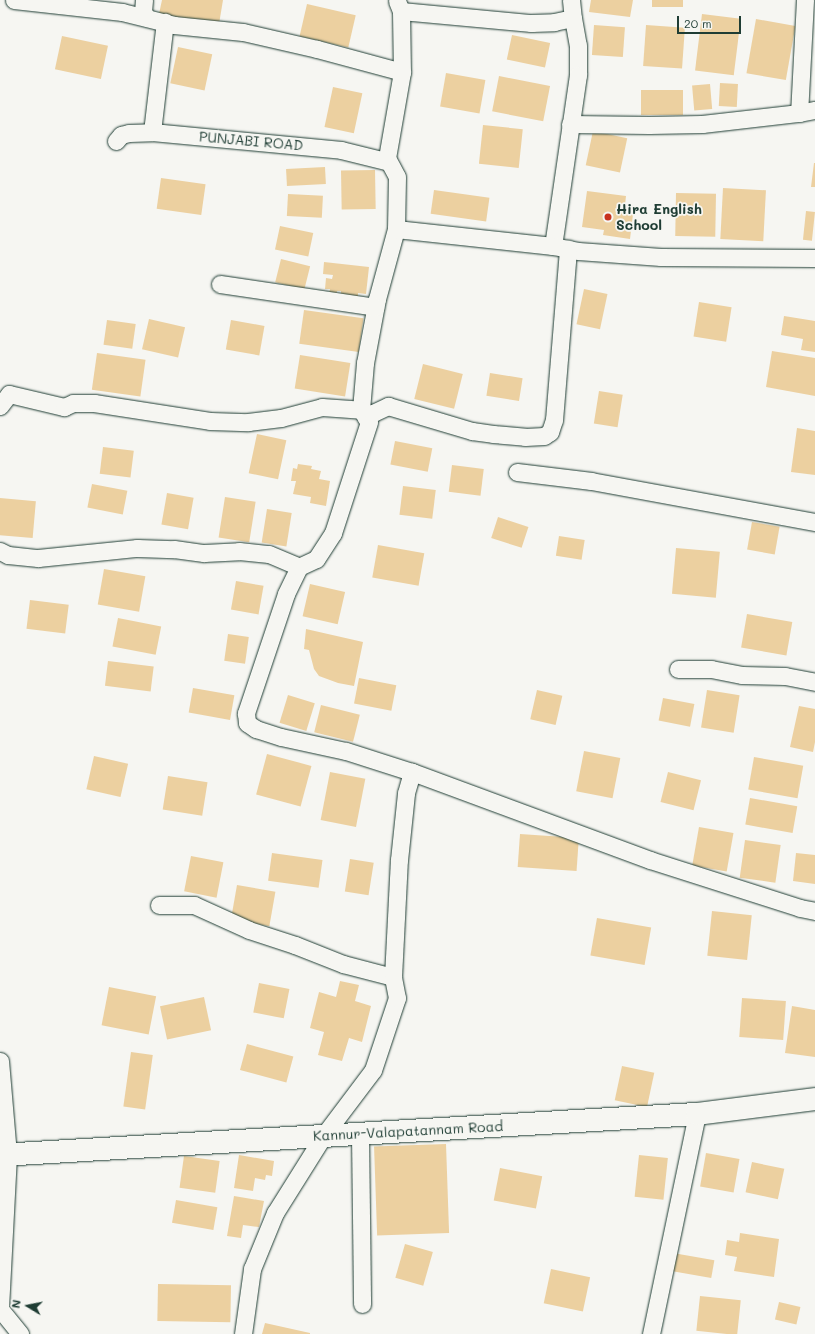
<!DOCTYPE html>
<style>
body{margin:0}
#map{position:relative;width:815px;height:1334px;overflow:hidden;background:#f6f6f2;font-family:Mali,sans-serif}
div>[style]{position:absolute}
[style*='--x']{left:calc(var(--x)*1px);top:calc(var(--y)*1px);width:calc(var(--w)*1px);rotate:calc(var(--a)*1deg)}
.building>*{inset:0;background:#ecd0a0;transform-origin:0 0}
.roads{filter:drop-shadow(0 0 1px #1f3d34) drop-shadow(0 0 1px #1f3d34)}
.minor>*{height:17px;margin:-8.5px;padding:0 8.5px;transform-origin:8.5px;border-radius:8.5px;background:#f6f6f2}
.secondary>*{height:22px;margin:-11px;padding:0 11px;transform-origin:11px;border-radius:11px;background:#f6f6f2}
.dots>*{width:11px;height:11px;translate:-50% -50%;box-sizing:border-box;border:2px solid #f6f6f2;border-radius:50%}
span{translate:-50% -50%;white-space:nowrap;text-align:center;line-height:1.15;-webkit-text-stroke:3.5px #f6f6f2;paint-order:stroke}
.street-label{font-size:14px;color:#1f3d34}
.poi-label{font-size:14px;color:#1f3d34;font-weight:700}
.left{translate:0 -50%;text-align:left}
.north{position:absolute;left:8px;top:1286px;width:40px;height:40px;-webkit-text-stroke:3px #f6f6f2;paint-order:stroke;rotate:280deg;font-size:11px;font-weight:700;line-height:16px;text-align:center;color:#1f3d34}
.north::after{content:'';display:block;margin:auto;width:14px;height:18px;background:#1f3d34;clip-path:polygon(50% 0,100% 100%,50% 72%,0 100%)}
.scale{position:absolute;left:677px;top:16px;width:64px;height:18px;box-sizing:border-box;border:2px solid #1f3d34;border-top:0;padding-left:5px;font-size:12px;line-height:14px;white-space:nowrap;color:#1f3d34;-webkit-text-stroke:3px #f6f6f2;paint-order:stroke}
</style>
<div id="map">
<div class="building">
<div style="clip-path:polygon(162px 0,223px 0,219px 24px,159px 14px)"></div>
<div style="clip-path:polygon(591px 0,633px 0,630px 17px,589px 12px)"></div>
<div style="left:652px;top:0;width:31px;height:7px"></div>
<div style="left:307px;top:4px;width:50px;height:33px;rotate:13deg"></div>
<div style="left:702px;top:14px;width:39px;height:57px;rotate:7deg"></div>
<div style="left:756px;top:19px;width:40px;height:55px;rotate:10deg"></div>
<div style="left:594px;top:25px;width:31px;height:30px;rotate:4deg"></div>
<div style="left:646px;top:25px;width:39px;height:41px;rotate:4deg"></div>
<div style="left:512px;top:35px;width:39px;height:25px;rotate:12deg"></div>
<div style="left:62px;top:36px;width:47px;height:34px;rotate:12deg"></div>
<div style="left:178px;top:47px;width:35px;height:37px;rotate:12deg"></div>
<div style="left:446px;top:73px;width:40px;height:34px;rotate:10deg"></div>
<div style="left:499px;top:76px;width:52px;height:36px;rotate:11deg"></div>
<div style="left:720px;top:83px;width:18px;height:23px;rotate:3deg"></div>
<div style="left:710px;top:84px;width:25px;height:18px;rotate:85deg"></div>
<div style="left:333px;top:87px;width:30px;height:41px;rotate:12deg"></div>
<div style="left:641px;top:90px;width:42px;height:25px"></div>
<div style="left:483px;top:125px;width:40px;height:39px;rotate:6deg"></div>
<div style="left:593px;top:131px;width:35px;height:35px;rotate:12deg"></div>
<div style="clip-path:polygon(814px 163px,815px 163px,815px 187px,811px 187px)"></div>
<div style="left:325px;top:167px;width:17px;height:39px;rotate:87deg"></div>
<div style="left:375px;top:170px;width:39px;height:34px;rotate:89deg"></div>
<div style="left:161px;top:178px;width:45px;height:31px;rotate:8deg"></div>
<div style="left:723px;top:188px;width:43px;height:51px;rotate:3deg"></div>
<div style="left:434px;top:190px;width:56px;height:24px;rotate:8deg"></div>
<div style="clip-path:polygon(587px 191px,626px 196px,625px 205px,634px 206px,630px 239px,603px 235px,604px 230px,582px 227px)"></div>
<div style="left:676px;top:193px;width:40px;height:43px;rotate:1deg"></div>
<div style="left:288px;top:194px;width:35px;height:22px;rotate:3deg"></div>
<div style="left:806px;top:211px;width:9px;height:29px;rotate:6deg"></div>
<div style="left:280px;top:226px;width:34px;height:24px;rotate:12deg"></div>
<div style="left:281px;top:259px;width:30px;height:24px;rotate:14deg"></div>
<div style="clip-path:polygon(324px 262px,369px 267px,366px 294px,358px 293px,358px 298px,341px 296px,341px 291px,337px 291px,336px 296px,329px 295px,330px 289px,325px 289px,326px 278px,332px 279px,333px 275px,323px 274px)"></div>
<div style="left:584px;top:289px;width:24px;height:36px;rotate:12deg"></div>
<div style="left:699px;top:302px;width:33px;height:35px;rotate:9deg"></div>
<div style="left:304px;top:310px;width:60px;height:34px;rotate:8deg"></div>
<div style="clip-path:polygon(784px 316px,815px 321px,815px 352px,801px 350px,803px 339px,781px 335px)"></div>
<div style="left:149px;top:319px;width:37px;height:31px;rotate:13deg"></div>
<div style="left:107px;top:320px;width:29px;height:25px;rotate:8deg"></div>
<div style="left:231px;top:320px;width:34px;height:30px;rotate:10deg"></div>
<div style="clip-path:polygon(772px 351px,815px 358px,815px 396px,766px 387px)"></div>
<div style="left:97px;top:353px;width:49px;height:37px;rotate:8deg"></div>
<div style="left:300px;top:355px;width:51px;height:34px;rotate:9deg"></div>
<div style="left:423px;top:364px;width:41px;height:36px;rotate:14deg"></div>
<div style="left:490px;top:373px;width:33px;height:23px;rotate:9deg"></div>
<div style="left:599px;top:391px;width:24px;height:33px;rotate:9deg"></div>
<div style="clip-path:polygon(797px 428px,815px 431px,815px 475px,791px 472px)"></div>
<div style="left:257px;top:434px;width:30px;height:40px;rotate:12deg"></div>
<div style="left:395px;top:441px;width:38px;height:24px;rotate:11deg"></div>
<div style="left:103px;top:447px;width:31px;height:27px;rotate:7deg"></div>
<div style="clip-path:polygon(298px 464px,312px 466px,311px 469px,321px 471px,319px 479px,330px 481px,326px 506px,310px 503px,311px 497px,293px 494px,296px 481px,291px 481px,293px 468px,297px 469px)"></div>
<div style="left:452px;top:465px;width:32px;height:27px;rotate:7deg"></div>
<div style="left:92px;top:484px;width:36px;height:24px;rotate:11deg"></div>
<div style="left:403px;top:486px;width:33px;height:29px;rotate:7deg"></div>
<div style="left:167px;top:493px;width:27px;height:32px;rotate:10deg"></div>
<div style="left:225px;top:497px;width:31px;height:41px;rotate:9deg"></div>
<div style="left:0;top:498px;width:36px;height:37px;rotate:5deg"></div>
<div style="left:267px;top:509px;width:25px;height:34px;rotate:9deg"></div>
<div style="left:498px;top:517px;width:32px;height:22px;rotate:18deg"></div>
<div style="left:752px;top:522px;width:28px;height:28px;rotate:10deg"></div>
<div style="left:559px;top:536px;width:26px;height:20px;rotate:9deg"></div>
<div style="left:378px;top:545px;width:47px;height:33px;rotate:10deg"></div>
<div style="left:676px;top:548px;width:44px;height:46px;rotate:5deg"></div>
<div style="left:104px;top:569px;width:42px;height:36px;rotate:10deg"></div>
<div style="left:236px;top:581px;width:28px;height:29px;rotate:10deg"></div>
<div style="left:310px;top:584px;width:36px;height:33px;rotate:13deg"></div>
<div style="left:30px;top:600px;width:39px;height:29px;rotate:7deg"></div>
<div style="left:747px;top:614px;width:46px;height:34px;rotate:10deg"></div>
<div style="left:118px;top:618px;width:44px;height:29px;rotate:11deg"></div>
<div style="clip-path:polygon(306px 629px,363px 642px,354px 686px,338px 683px,319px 676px,314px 669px,309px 650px,304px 649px)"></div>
<div style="left:228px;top:634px;width:21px;height:27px;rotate:8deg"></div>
<div style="left:108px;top:661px;width:46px;height:25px;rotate:7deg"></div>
<div style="left:359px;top:678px;width:38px;height:26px;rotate:11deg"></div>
<div style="left:193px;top:688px;width:42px;height:25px;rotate:10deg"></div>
<div style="left:537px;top:690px;width:26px;height:30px;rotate:13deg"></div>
<div style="left:707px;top:690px;width:33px;height:38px;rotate:9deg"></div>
<div style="left:288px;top:695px;width:28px;height:29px;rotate:17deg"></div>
<div style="left:663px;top:698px;width:32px;height:23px;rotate:11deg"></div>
<div style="left:321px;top:705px;width:40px;height:28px;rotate:14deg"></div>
<div style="clip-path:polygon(799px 706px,815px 709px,815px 742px,813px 752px,790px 747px)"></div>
<div style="left:584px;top:751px;width:37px;height:41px;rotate:11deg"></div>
<div style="left:267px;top:754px;width:46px;height:42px;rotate:15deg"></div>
<div style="left:94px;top:756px;width:35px;height:34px;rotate:13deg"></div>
<div style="left:754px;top:757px;width:50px;height:33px;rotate:10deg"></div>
<div style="left:330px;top:772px;width:36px;height:49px;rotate:11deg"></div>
<div style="left:668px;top:772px;width:34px;height:31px;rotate:14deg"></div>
<div style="left:168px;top:776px;width:40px;height:34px;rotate:9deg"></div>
<div style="left:750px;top:798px;width:48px;height:27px;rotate:10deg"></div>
<div style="left:699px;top:827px;width:35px;height:39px;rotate:10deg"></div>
<div style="left:520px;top:834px;width:59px;height:33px;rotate:4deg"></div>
<div style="left:745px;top:840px;width:36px;height:38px;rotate:8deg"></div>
<div style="left:272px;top:853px;width:51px;height:28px;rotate:8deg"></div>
<div style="clip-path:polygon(796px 853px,815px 855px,815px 884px,793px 881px)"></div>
<div style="left:191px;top:856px;width:33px;height:36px;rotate:11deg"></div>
<div style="left:350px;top:859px;width:24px;height:33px;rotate:9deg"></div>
<div style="left:237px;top:885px;width:39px;height:35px;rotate:10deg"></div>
<div style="left:712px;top:911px;width:40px;height:45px;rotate:6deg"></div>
<div style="left:597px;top:918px;width:55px;height:38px;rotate:10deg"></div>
<div style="clip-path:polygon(340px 981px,359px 985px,355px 1001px,371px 1006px,362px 1042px,349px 1038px,342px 1061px,318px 1055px,324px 1032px,310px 1028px,319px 992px,336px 997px)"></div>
<div style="left:259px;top:983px;width:31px;height:30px;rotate:11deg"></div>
<div style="left:109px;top:987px;width:48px;height:39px;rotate:11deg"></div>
<div style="left:204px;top:997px;width:34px;height:45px;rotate:78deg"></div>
<div style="left:742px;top:998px;width:44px;height:39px;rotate:4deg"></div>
<div style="clip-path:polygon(792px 1006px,815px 1010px,815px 1057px,785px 1053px)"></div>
<div style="left:247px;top:1044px;width:48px;height:27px;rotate:15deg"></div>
<div style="left:131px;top:1052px;width:22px;height:55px;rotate:8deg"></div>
<div style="left:622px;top:1066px;width:33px;height:35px;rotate:12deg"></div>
<div style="left:446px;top:1144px;width:89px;height:72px;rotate:88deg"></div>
<div style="left:706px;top:1153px;width:34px;height:34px;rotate:10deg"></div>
<div style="clip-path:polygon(239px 1155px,274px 1161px,272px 1176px,266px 1175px,265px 1180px,255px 1178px,253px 1191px,234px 1188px)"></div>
<div style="left:639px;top:1155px;width:29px;height:42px;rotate:6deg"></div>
<div style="left:184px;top:1156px;width:36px;height:32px;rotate:8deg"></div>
<div style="left:752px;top:1162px;width:33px;height:31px;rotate:12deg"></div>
<div style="left:500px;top:1168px;width:43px;height:33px;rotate:11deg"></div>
<div style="clip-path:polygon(234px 1196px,264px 1201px,259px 1227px,243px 1225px,241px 1238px,227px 1236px)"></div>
<div style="left:176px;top:1200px;width:42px;height:23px;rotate:10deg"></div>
<div style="clip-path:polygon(740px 1233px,779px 1239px,774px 1277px,734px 1271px,737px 1257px,725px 1255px,727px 1240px,739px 1242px)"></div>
<div style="left:405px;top:1244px;width:29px;height:35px;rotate:16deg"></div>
<div style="left:673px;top:1253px;width:42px;height:18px;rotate:10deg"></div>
<div style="left:551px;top:1269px;width:40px;height:35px;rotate:12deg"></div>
<div style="left:158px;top:1284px;width:73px;height:37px;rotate:1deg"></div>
<div style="left:700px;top:1296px;width:41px;height:35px;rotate:6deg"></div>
<div style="left:779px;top:1302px;width:22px;height:18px;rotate:13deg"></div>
<div style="clip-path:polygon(265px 1323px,310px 1333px,310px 1334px,262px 1334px)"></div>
</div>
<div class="roads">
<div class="minor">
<div style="--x:14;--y:0;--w:109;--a:6.3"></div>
<div style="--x:122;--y:12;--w:54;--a:14"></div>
<div style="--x:174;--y:25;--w:69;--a:5.8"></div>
<div style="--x:243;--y:32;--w:76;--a:12.9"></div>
<div style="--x:317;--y:49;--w:88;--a:15.1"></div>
<div style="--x:144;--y:0;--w:12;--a:95"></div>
<div style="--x:143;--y:12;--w:7;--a:56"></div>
<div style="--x:571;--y:0;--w:18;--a:84"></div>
<div style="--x:805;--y:0;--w:113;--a:93"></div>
<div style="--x:799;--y:113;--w:16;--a:-11"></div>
<div style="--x:397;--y:1;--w:11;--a:68"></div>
<div style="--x:401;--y:11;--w:131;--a:5.3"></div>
<div style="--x:531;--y:23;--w:23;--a:-2"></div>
<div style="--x:554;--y:22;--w:19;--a:-12"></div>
<div style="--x:573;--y:18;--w:27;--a:80"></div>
<div style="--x:578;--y:45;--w:30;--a:90"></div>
<div style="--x:578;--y:75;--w:173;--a:98.3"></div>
<div style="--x:401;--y:11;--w:61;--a:89.1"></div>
<div style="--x:402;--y:72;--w:87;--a:99.9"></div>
<div style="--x:387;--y:158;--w:21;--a:62"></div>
<div style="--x:397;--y:177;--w:52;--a:91.1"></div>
<div style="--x:396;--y:229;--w:73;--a:105.2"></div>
<div style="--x:377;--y:299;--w:65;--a:100.6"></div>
<div style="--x:365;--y:363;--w:47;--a:94.9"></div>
<div style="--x:361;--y:410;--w:14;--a:56"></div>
<div style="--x:369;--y:422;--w:117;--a:108"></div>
<div style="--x:333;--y:533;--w:31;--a:123"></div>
<div style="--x:316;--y:559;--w:19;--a:155"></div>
<div style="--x:299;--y:567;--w:30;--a:116"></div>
<div style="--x:286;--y:594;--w:126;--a:108.6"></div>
<div style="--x:246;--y:713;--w:10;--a:84"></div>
<div style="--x:247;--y:723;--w:11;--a:34"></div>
<div style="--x:256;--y:729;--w:26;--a:18"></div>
<div style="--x:281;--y:737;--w:66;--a:12.2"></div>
<div style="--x:346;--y:751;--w:69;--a:17.7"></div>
<div style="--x:412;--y:772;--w:254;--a:20.3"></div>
<div style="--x:650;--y:860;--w:157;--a:17.7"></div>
<div style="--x:800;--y:908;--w:15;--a:11"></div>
<div style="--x:570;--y:124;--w:79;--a:0.7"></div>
<div style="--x:649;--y:125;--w:53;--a:-1.1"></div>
<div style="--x:702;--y:124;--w:98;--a:-6.5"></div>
<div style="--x:152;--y:132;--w:111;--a:-83.3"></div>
<div style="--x:116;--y:141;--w:8;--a:-50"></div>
<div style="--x:121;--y:135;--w:8;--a:-14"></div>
<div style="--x:129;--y:133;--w:23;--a:-2"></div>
<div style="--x:152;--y:132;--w:190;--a:5.4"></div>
<div style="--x:341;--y:150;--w:49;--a:14"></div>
<div style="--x:396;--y:229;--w:158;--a:6.2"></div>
<div style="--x:553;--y:246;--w:25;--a:11"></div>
<div style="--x:578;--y:251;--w:83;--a:4.1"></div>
<div style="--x:661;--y:257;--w:154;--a:0.4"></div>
<div style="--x:220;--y:284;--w:157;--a:8.4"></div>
<div style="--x:0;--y:406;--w:15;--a:-53"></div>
<div style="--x:9;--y:394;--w:57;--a:13.3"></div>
<div style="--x:64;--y:407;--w:10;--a:-24"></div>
<div style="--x:73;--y:403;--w:21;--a:0"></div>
<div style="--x:94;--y:403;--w:117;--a:8.8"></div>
<div style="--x:210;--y:421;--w:38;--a:2"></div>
<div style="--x:248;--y:422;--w:33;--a:-7"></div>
<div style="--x:281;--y:418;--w:42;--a:-15"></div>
<div style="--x:322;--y:407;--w:39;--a:4"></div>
<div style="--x:366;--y:418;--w:9;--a:-36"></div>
<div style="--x:373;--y:413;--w:17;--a:-25"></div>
<div style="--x:388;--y:406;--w:88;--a:16.6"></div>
<div style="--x:472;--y:431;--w:21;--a:8"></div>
<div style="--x:493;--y:434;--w:32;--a:5"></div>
<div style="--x:525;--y:437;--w:19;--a:-3"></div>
<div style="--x:544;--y:436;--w:7;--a:-34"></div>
<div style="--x:550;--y:432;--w:13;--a:-72"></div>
<div style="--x:554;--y:420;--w:172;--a:-85.3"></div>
<div style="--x:517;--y:472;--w:75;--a:6.9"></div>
<div style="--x:591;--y:481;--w:228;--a:10.4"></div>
<div style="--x:0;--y:551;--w:9;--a:27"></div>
<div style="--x:8;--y:555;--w:30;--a:6"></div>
<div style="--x:38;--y:558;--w:100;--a:-5.8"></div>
<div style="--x:137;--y:548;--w:37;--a:2"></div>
<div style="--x:174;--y:549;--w:30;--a:8"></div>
<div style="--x:204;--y:553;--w:35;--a:-3"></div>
<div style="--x:239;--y:551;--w:30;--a:6"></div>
<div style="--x:269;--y:554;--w:33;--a:23"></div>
<div style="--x:678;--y:669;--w:33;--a:0"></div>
<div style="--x:711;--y:669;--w:32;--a:11"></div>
<div style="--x:742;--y:675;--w:43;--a:1.3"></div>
<div style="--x:785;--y:676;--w:31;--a:11"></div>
<div style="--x:159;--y:905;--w:35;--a:0"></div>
<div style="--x:194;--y:905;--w:60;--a:24.4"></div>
<div style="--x:249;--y:930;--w:48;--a:18.1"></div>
<div style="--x:295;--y:945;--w:52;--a:21.6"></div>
<div style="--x:343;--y:964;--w:52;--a:14.6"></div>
<div style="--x:0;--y:1061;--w:94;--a:85.1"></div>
<div style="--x:8;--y:1155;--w:154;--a:93"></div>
<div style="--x:0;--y:1309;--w:32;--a:51"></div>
<div style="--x:360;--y:1134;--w:170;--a:89.3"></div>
<div style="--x:243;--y:1334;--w:66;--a:-82.1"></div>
<div style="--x:252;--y:1269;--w:61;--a:-67.7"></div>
<div style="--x:275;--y:1213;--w:92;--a:-57.9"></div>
<div style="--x:324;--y:1135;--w:81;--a:-53"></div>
<div style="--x:373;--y:1070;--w:76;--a:-71.6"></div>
<div style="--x:397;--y:998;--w:21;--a:-101"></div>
<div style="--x:393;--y:977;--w:117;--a:-87.1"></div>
<div style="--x:399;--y:860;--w:67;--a:-84"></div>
<div style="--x:406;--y:793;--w:22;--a:-74"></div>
<div style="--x:651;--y:1334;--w:225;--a:-78.2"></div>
</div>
<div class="secondary">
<div style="--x:0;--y:1155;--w:698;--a:-3.37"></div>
<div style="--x:697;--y:1114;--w:119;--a:-7.2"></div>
</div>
</div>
<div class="dots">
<div style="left:608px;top:217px;background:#c8321e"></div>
</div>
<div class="street-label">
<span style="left:251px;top:141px;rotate:5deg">PUNJABI ROAD</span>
<span style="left:408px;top:1131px;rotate:-3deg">Kannur-Valapatannam Road</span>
</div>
<div class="poi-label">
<span class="left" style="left:616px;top:217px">Hira English<br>School</span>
</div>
<div class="north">N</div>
<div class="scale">20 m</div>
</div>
